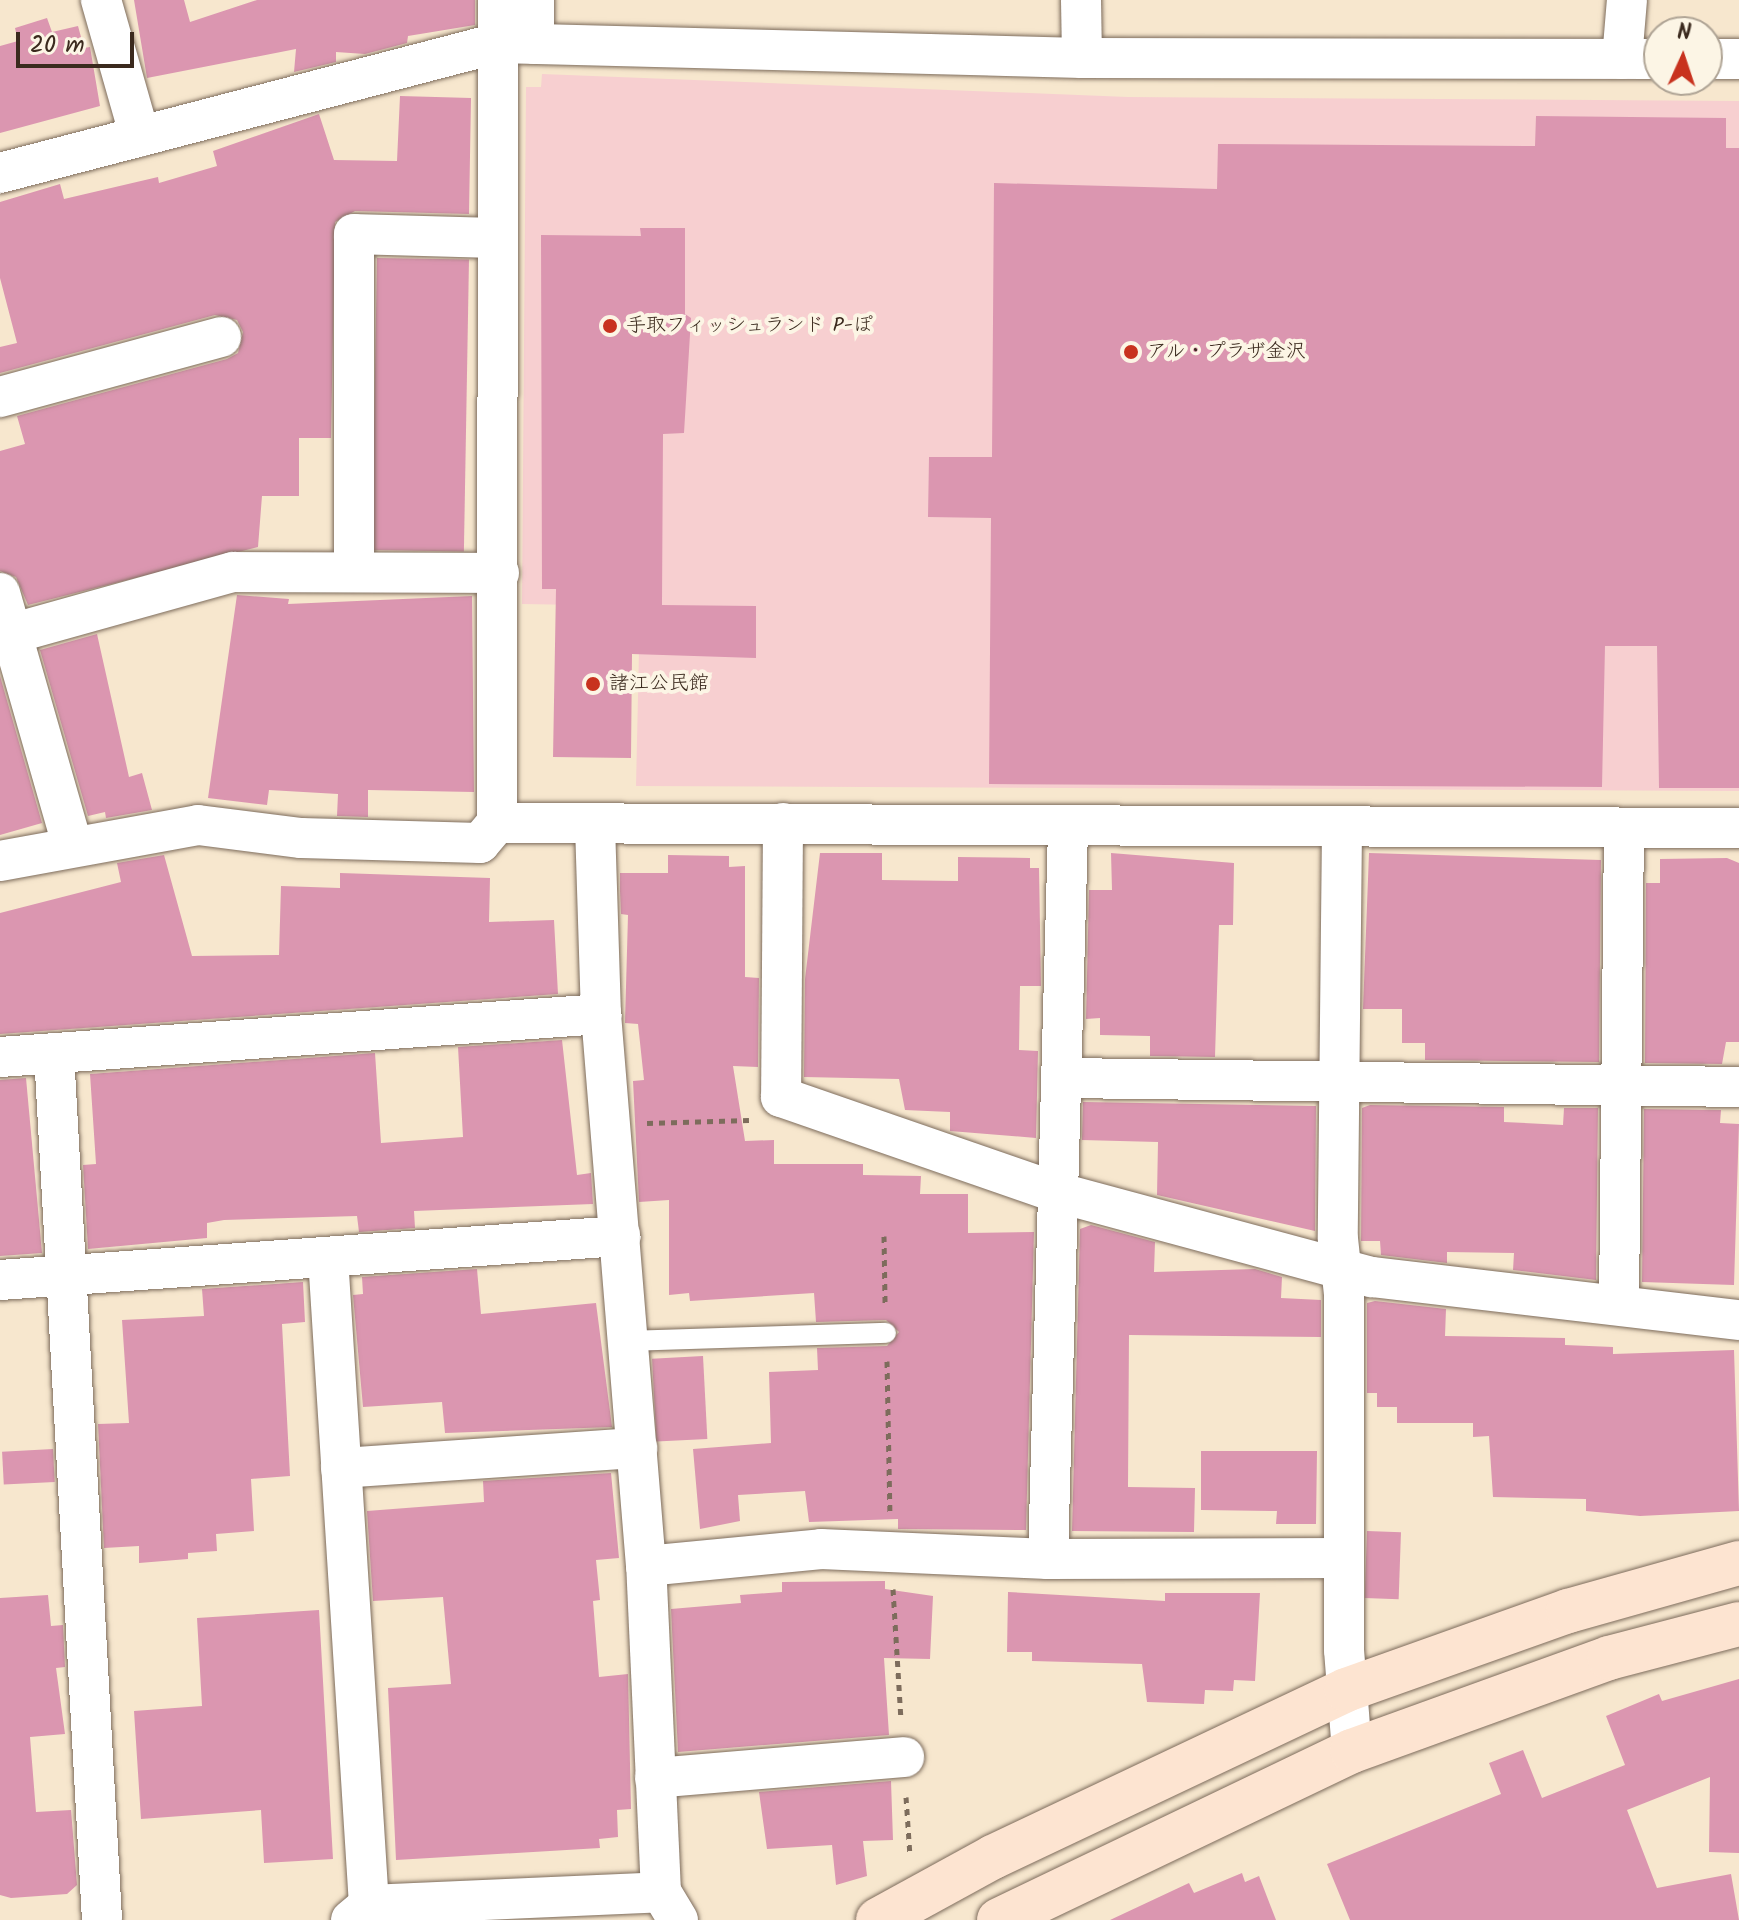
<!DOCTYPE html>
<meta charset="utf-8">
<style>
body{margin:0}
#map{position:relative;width:1739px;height:1920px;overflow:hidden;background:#f7e7ce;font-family:Kalam,"Klee One",sans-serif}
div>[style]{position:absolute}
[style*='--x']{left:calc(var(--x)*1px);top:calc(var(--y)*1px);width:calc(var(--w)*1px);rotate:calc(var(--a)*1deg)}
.built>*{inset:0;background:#f7cfd0}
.building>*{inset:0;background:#db96b0;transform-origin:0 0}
.path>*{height:5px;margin-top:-2.5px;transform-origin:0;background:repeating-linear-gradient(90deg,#7d6c5c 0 6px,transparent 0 12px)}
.roads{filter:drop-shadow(0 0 2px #7d6c5c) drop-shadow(0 0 2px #7d6c5c)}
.lane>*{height:20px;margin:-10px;padding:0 10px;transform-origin:10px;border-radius:10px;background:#fff}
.street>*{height:40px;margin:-20px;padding:0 20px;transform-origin:20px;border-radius:20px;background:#fff}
.secondary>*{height:44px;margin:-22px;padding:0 22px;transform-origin:22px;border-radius:22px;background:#fde4d1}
.dots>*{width:22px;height:22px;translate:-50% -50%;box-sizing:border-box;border:4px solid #fcf5e5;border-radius:50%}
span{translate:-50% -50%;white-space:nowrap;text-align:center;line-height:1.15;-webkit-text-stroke:8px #fcf5e5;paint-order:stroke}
.poi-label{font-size:20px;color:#3b2a1e}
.left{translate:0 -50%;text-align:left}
.north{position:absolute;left:1643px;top:16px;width:80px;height:80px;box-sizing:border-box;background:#fcf5e5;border:2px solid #afa495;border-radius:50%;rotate:3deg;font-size:22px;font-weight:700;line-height:32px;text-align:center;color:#3b2a1e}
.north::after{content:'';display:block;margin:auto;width:28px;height:36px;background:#c8321e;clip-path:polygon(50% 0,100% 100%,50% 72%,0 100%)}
.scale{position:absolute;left:16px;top:32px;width:118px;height:36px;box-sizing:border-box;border:4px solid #3b2a1e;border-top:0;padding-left:10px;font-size:24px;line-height:28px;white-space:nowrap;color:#3b2a1e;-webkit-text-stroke:6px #fcf5e5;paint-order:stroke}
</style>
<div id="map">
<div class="built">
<div style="clip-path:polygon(542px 74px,1128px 97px,1739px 101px,1739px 791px,636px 786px,640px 606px,522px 604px,526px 87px,541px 87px)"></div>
</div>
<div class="building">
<div style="clip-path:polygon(134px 0,184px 0,190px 22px,257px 0,475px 0,475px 25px,408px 36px,407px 43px,365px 54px,336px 52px,336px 62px,294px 72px,296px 49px,147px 78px)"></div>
<div style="clip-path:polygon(47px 18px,52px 32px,78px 26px,84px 48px,90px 47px,100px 106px,0 133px,0 46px,18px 41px,15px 28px)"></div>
<div style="clip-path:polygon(400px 96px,471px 98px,469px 214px,355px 211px,335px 222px,331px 438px,299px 438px,299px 496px,262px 496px,258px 547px,28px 605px,16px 577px,0 571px,0 451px,25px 444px,17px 416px,227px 359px,238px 353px,243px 332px,237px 320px,215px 315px,0 373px,0 347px,17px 343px,0 278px,0 202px,60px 184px,64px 199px,158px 177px,159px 183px,217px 166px,213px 151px,319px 114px,334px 160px,397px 161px)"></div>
<div style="clip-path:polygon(1536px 116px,1726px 118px,1726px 148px,1739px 148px,1739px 788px,1659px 788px,1657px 646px,1605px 646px,1602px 787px,989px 784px,991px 518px,928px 517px,929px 457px,992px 457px,994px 183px,1217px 189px,1218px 144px,1535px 146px)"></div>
<div style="clip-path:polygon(640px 228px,685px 228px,685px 314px,691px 318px,684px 433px,663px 434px,662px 605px,756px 606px,756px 658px,632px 654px,631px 758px,553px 757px,556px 589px,542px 589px,541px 235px,641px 236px)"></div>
<div style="left:377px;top:258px;width:92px;height:292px;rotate:1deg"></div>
<div style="clip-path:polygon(237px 595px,289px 599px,288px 604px,472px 596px,474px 792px,368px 790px,368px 817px,337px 816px,338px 794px,269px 790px,267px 805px,208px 798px)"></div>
<div style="clip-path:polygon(97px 634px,129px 777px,142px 773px,152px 810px,106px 818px,105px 812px,88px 816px,40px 650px)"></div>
<div style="clip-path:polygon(0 676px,42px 823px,0 835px)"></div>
<div style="clip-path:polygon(820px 853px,882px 853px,882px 880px,958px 881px,958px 857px,1030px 858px,1030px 868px,1039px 868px,1041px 986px,1020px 986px,1019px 1050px,1038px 1051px,1036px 1138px,950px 1131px,950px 1112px,905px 1110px,899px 1079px,804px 1077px,805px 979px)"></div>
<div style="clip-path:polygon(1111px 853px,1234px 863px,1233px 925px,1219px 925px,1215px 1057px,1150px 1056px,1150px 1036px,1100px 1035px,1100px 1018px,1086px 1019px,1089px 890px,1112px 890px)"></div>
<div style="clip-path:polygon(1369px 853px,1601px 860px,1599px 1062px,1425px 1060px,1425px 1043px,1402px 1043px,1402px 1009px,1363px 1009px)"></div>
<div style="clip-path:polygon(164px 855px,192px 956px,279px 955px,281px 886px,340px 888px,340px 873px,490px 878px,489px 922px,554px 920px,558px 994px,0 1034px,0 913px,121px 882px,117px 863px)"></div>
<div style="clip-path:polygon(668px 855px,729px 856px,729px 867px,745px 866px,745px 977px,759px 978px,758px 1067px,733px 1066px,745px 1141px,774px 1140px,774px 1164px,863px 1164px,863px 1175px,921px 1176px,920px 1194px,968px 1194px,968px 1233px,1034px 1232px,1026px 1530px,898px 1529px,898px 1519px,809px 1522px,805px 1491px,738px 1495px,740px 1521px,700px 1529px,693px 1449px,771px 1443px,769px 1372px,818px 1370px,817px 1348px,887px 1346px,899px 1332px,886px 1320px,816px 1322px,814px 1293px,690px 1301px,689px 1293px,669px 1295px,669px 1200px,639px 1202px,633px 1081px,644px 1080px,638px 1024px,625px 1023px,628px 915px,621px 914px,620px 891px,620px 873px,668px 873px)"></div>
<div style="clip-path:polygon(1727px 858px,1739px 863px,1739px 1042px,1726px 1042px,1722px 1064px,1645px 1063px,1646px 883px,1660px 883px,1660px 859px)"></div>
<div style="clip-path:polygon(562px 1040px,577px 1175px,591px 1173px,593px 1204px,414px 1211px,415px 1228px,359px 1232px,357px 1216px,224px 1220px,207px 1223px,207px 1238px,88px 1249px,83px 1165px,96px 1164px,90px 1074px,375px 1053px,381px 1143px,463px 1137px,458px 1047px)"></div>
<div style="clip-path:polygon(26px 1078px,42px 1253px,0 1256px,0 1080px)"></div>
<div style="clip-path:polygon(1083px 1102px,1316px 1106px,1315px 1231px,1157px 1195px,1158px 1142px,1082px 1140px)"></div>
<div style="clip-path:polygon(1370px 1105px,1504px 1107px,1504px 1122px,1563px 1125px,1564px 1108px,1598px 1108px,1596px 1280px,1513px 1270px,1514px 1253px,1447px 1252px,1447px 1263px,1381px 1255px,1380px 1241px,1361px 1241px,1362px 1108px)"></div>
<div style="clip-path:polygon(1644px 1109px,1721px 1110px,1720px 1123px,1739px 1124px,1734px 1285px,1642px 1282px)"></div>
<div style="clip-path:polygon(1091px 1225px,1155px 1242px,1154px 1272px,1255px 1269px,1282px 1277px,1281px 1298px,1321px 1300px,1321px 1337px,1129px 1335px,1128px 1487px,1195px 1488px,1194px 1532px,1072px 1531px,1080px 1229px)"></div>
<div style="clip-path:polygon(477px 1269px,481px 1314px,596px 1303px,612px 1427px,445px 1433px,442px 1402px,363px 1407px,353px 1295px,363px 1294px,362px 1277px)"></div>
<div style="clip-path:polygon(303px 1282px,305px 1322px,282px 1324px,290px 1476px,251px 1479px,254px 1531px,216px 1534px,217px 1551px,188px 1553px,188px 1559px,139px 1563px,139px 1546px,104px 1548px,98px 1424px,129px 1423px,122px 1320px,204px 1316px,202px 1289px)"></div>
<div style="clip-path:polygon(1375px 1301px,1446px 1309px,1445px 1336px,1565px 1338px,1565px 1345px,1613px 1347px,1613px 1354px,1734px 1350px,1739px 1511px,1640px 1516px,1586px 1511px,1586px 1499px,1493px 1497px,1489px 1436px,1473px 1437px,1473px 1423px,1397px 1423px,1397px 1407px,1377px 1407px,1377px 1393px,1367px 1393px,1367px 1303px)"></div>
<div style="left:703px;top:1356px;width:83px;height:51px;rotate:87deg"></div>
<div style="left:53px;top:1449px;width:33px;height:51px;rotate:87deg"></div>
<div style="clip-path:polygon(1201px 1451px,1317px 1451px,1316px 1524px,1276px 1524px,1277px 1511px,1201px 1510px)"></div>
<div style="clip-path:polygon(611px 1473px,619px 1558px,596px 1560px,600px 1600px,593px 1601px,599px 1677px,628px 1674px,631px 1809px,617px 1810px,618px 1837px,599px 1839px,600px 1848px,396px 1860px,388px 1688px,451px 1684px,443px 1597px,373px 1601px,367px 1511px,484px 1502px,483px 1481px)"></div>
<div style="left:1367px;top:1531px;width:34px;height:67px;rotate:2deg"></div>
<div style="clip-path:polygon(885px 1581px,885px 1589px,933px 1596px,930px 1659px,884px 1658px,889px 1735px,678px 1752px,671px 1609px,741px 1603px,740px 1595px,782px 1592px,782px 1582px)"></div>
<div style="clip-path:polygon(1008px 1592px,1165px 1601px,1165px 1593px,1260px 1593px,1255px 1681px,1234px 1680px,1233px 1691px,1205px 1690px,1204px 1704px,1147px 1702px,1142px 1664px,1032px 1661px,1032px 1652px,1007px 1652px)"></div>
<div style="clip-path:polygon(48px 1595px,51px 1626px,63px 1625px,65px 1667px,56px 1668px,65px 1734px,30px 1737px,36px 1812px,71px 1810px,77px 1885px,67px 1894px,11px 1898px,0 1895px,0 1598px)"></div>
<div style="clip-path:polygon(319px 1610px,333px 1859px,264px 1863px,261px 1810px,141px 1819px,134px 1711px,202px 1706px,197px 1618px)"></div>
<div style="clip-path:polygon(1739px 1679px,1739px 1853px,1709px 1852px,1710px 1777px,1627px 1810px,1657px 1888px,1731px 1874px,1739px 1920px,1350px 1920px,1327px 1864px,1501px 1794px,1489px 1763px,1523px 1750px,1542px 1798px,1625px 1765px,1606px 1716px,1659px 1694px,1662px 1701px)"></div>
<div style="clip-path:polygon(891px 1781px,893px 1840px,863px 1841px,867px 1876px,836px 1885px,832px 1845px,767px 1849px,759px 1792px)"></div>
<div style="clip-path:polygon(1242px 1873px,1245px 1882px,1259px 1876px,1276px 1920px,1110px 1920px,1189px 1883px,1194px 1893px)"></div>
</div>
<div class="path">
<div style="--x:647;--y:1123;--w:102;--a:-1.7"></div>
<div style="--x:884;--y:1236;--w:67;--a:89.1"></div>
<div style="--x:887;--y:1361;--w:154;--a:88.9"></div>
<div style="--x:893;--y:1589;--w:130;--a:86.5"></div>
<div style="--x:906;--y:1797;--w:58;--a:86.1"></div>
</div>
<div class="roads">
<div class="lane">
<div style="--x:628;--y:1341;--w:258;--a:-1.8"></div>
</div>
<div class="street">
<div style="--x:101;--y:0;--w:142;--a:74.1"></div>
<div style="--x:1081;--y:0;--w:58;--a:89"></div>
<div style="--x:534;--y:44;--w:44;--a:-90"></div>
<div style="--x:1622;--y:59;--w:59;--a:-85.2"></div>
<div style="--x:1707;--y:59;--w:32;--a:0"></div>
<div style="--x:0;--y:173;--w:515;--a:-14.63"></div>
<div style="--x:498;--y:43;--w:584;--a:1.47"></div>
<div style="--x:1082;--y:58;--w:577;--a:0.1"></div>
<div style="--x:0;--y:397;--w:229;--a:-15.2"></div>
<div style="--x:354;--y:572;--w:338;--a:-90"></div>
<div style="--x:354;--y:234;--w:139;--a:1.6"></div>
<div style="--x:0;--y:593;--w:261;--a:74"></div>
<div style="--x:0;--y:637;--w:242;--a:-15.6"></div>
<div style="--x:233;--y:572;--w:266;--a:0.2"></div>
<div style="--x:497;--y:823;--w:823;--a:-89.93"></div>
<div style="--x:783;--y:823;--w:274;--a:90.4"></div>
<div style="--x:781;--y:1097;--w:291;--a:19.1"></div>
<div style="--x:1056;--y:1192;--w:327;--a:15.1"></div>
<div style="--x:1372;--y:1277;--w:370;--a:6.7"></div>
<div style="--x:595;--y:825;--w:189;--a:88.2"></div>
<div style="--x:601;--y:1014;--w:554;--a:85.34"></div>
<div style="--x:1342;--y:828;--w:411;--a:90.6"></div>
<div style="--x:1338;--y:1239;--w:55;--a:83.8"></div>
<div style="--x:1344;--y:1294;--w:356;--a:90"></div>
<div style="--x:1344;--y:1650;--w:101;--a:85.5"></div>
<div style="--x:0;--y:861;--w:201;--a:-10.3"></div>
<div style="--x:198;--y:825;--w:104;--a:7.2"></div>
<div style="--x:301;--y:838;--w:179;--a:1.6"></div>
<div style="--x:480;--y:843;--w:26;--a:-50"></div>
<div style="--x:497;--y:823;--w:1242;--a:0.23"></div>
<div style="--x:54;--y:1053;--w:868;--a:86.83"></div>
<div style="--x:0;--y:1057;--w:603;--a:-4.09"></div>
<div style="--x:1064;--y:1078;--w:675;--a:0.76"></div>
<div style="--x:328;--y:1257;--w:649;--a:86.38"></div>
<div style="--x:0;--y:1280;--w:622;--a:-4.06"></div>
<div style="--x:1619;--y:1304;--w:476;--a:-89.4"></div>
<div style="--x:341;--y:1468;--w:297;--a:-3.9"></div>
<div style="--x:1048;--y:1559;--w:732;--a:-88.43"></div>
<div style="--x:655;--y:1778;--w:250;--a:-4.8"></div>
<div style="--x:351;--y:1920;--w:23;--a:-40"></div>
<div style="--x:369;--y:1905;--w:292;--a:-2.5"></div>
<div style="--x:678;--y:1920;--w:33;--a:-121"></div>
<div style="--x:661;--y:1892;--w:326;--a:-92.6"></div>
<div style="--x:646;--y:1566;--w:176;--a:-5.5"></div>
<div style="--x:821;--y:1549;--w:227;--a:2.5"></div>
<div style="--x:1048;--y:1559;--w:294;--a:-0.2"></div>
</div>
<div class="secondary">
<div style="--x:878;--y:1920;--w:131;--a:-28.7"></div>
<div style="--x:993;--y:1857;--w:391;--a:-25.3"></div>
<div style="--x:1346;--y:1690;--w:236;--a:-19.6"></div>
<div style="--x:1568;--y:1611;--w:178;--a:-15.7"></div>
<div style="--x:999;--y:1920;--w:391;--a:-25.6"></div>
<div style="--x:1352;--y:1751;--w:273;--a:-19.9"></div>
<div style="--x:1609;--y:1658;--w:134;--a:-14.7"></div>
</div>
</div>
<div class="dots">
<div style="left:610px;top:326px;background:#c8321e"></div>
<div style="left:1131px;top:352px;background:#c8321e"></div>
<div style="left:593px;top:684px;background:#c8321e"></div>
</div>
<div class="poi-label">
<span class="left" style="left:626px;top:326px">手取フィッシュランド P-ぽ</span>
<span class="left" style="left:1147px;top:352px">アル・プラザ金沢</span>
<span class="left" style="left:609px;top:684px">諸江公民館</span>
</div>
<div class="north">N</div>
<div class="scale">20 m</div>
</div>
